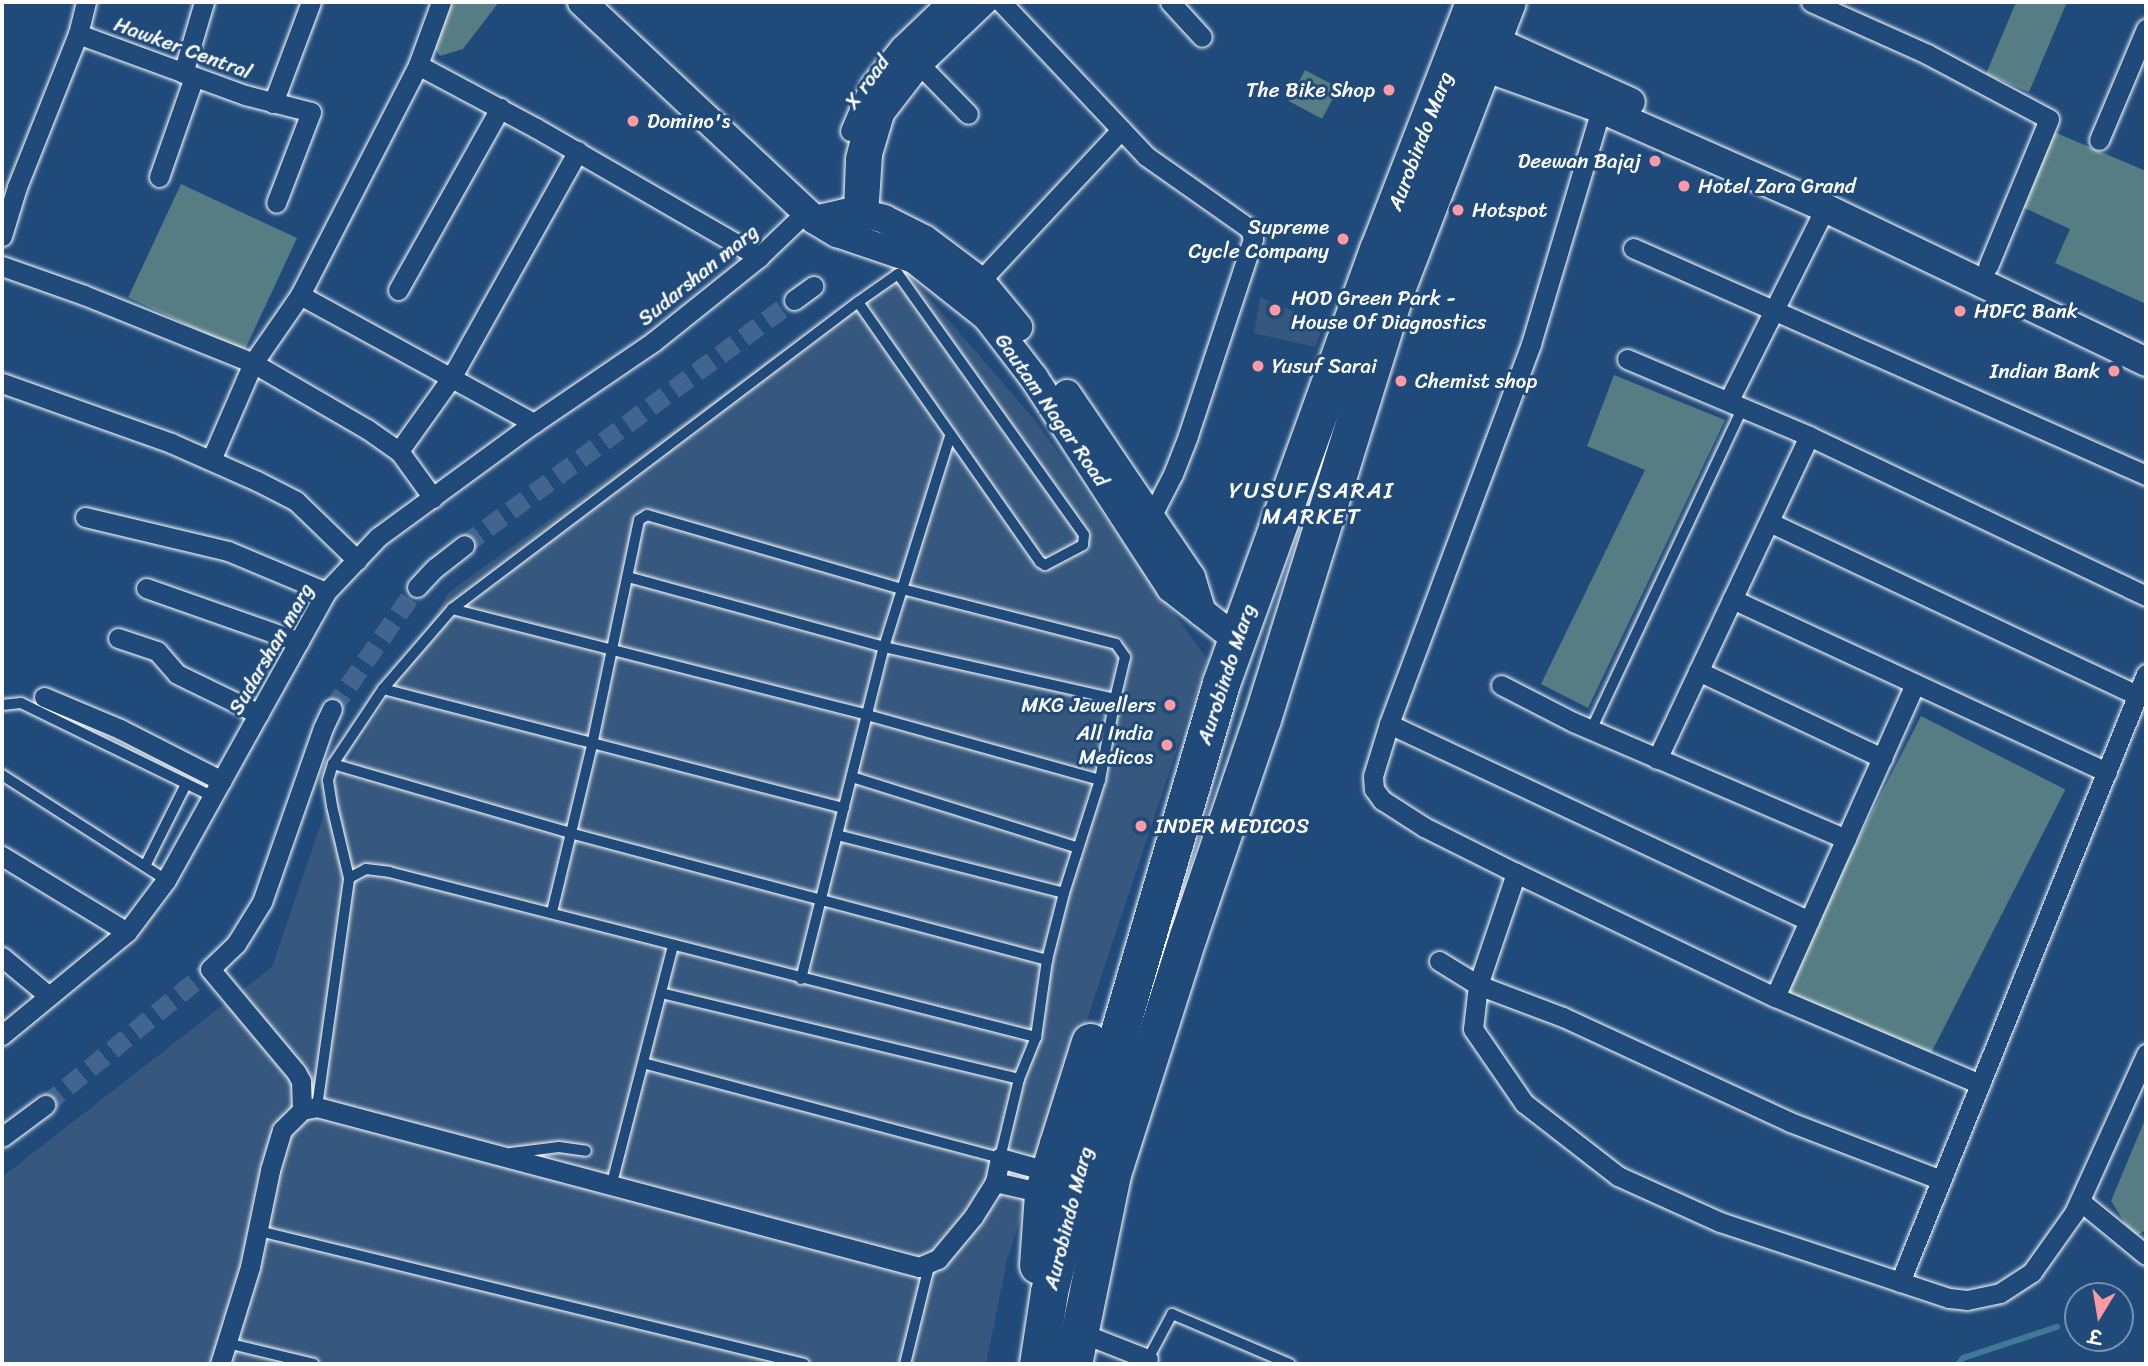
<!DOCTYPE html>
<meta charset="utf-8">
<style>
body{margin:0}
#map{position:relative;width:2148px;height:1366px;overflow:hidden;background:#1f4a7a;font-family:Sriracha,"Playpen Sans Deva",sans-serif}
div>[style]{position:absolute}
[style*='--x']{left:calc(var(--x)*1px);top:calc(var(--y)*1px);width:calc(var(--w)*1px);rotate:calc(var(--a)*1deg)}
.built>*{inset:0;background:#36587e}
.green>*{inset:0;background:#567d84;transform-origin:0 0}
.stream>*{height:6px;margin:-3px;padding:0 3px;transform-origin:3px;border-radius:3px;background:#40789a}
.street-tunnel>*{height:19px;margin-top:-9.5px;transform-origin:0;background:repeating-linear-gradient(90deg,#41658e 0 19px,transparent 0 29px)}
.roads{filter:drop-shadow(0 0 2px #fff) drop-shadow(0 0 2px #fff)}
.lane>*{height:10px;margin:-5px;padding:0 5px;transform-origin:5px;border-radius:5px;background:#1f4a7a}
.street>*{height:19px;margin:-9.5px;padding:0 9.5px;transform-origin:9.5px;border-radius:9.5px;background:#1f4a7a}
.secondary>*{height:28px;margin:-14px;padding:0 14px;transform-origin:14px;border-radius:14px;background:#1f4a7a}
.highway>*{height:37px;margin:-18.5px;padding:0 18.5px;transform-origin:18.5px;border-radius:18.5px;background:#1f4a7a}
.dots>*{width:19px;height:19px;translate:-50% -50%;box-sizing:border-box;border:4px solid #1f4a7a;border-radius:50%}
span{translate:-50% -50%;white-space:nowrap;text-align:center;line-height:1.15;-webkit-text-stroke:6px #1f4a7a;paint-order:stroke}
.street-label{font-size:21px;color:#fff}
.poi-label{font-size:21px;color:#fff}
.right{translate:-100% -50%;text-align:right}
.left{translate:0 -50%;text-align:left}
.neighbourhood-label{font-size:23px;color:#fff;letter-spacing:2px}
.frame{position:absolute;inset:0;border:4px solid #fff;pointer-events:none}
.north{position:absolute;left:2064px;top:1282px;width:70px;height:70px;box-sizing:border-box;background:#1f4a7a;border:2px solid #7992af;border-radius:50%;rotate:191deg;font-size:19px;font-weight:700;line-height:28px;text-align:center;color:#fff}
.north::after{content:'';display:block;margin:auto;width:24px;height:32px;background:#ff9aa2;clip-path:polygon(50% 0,100% 100%,50% 72%,0 100%)}
</style>
<div id="map">
<div class="built">
<div style="clip-path:polygon(901px 265px,1034px 419px,1207px 659px,1007px 1260px,986px 1364px,2px 1364px,2px 1177px,272px 967px,332px 791px,448px 593px)"></div>
<div style="clip-path:polygon(1260px 297px,1324px 324px,1315px 347px,1254px 333px)"></div>
</div>
<div class="green">
<div style="clip-path:polygon(443px 2px,499px 2px,463px 49px,440px 56px,424px 32px)"></div>
<div style="clip-path:polygon(2016px 2px,2067px 2px,2029px 92px,1986px 74px)"></div>
<div style="left:1305px;top:70px;width:38px;height:35px;rotate:28deg"></div>
<div style="clip-path:polygon(2054px 132px,2146px 171px,2146px 304px,2055px 263px,2070px 229px,2016px 204px)"></div>
<div style="left:181px;top:184px;width:128px;height:125px;rotate:25deg"></div>
<div style="clip-path:polygon(1614px 375px,1725px 420px,1588px 708px,1541px 684px,1645px 470px,1587px 446px)"></div>
<div style="left:1921px;top:716px;width:162px;height:314px;rotate:27deg"></div>
<div style="clip-path:polygon(2146px 1117px,2146px 1230px,2134px 1237px,2111px 1201px)"></div>
</div>
<div class="stream">
<div style="--x:1958;--y:1364;--w:8;--a:-50"></div>
<div style="--x:1963;--y:1358;--w:99;--a:-18.3"></div>
</div>
<div class="street-tunnel">
<div style="--x:464;--y:545;--w:411;--a:-36.6"></div>
<div style="--x:332;--y:709;--w:149;--a:-55.1"></div>
<div style="--x:45;--y:1105;--w:214;--a:-39.5"></div>
</div>
<div class="roads">
<div class="lane">
<div style="--x:628;--y:577;--w:265;--a:15.3"></div>
<div style="--x:884;--y:647;--w:237;--a:12.7"></div>
<div style="--x:1115;--y:699;--w:82;--a:100.5"></div>
<div style="--x:1100;--y:780;--w:119;--a:107.7"></div>
<div style="--x:1064;--y:893;--w:69;--a:104.2"></div>
<div style="--x:1047;--y:960;--w:78;--a:98.1"></div>
<div style="--x:1036;--y:1037;--w:45;--a:112"></div>
<div style="--x:1019;--y:1079;--w:81;--a:103.5"></div>
<div style="--x:1000;--y:1158;--w:369;--a:-165.1"></div>
<div style="--x:452;--y:609;--w:428;--a:14.3"></div>
<div style="--x:867;--y:715;--w:242;--a:15.6"></div>
<div style="--x:383;--y:689;--w:476;--a:14.5"></div>
<div style="--x:2;--y:705;--w:19;--a:-6"></div>
<div style="--x:21;--y:703;--w:215;--a:26"></div>
<div style="--x:1591;--y:730;--w:357;--a:-64.8"></div>
<div style="--x:333;--y:764;--w:247;--a:16.2"></div>
<div style="--x:570;--y:833;--w:494;--a:14.9"></div>
<div style="--x:2;--y:775;--w:195;--a:32.6"></div>
<div style="--x:852;--y:777;--w:237;--a:17.4"></div>
<div style="--x:837;--y:835;--w:234;--a:14.3"></div>
<div style="--x:145;--y:866;--w:92;--a:-63.4"></div>
<div style="--x:349;--y:878;--w:19;--a:-28"></div>
<div style="--x:366;--y:869;--w:23;--a:7"></div>
<div style="--x:389;--y:872;--w:668;--a:14.31"></div>
<div style="--x:552;--y:912;--w:172;--a:-76.5"></div>
<div style="--x:592;--y:745;--w:230;--a:-78.2"></div>
<div style="--x:639;--y:520;--w:9;--a:-32"></div>
<div style="--x:647;--y:515;--w:266;--a:16.2"></div>
<div style="--x:902;--y:589;--w:221;--a:14.4"></div>
<div style="--x:1116;--y:644;--w:16;--a:55"></div>
<div style="--x:1125;--y:657;--w:43;--a:103.4"></div>
<div style="--x:801;--y:979;--w:342;--a:-76"></div>
<div style="--x:884;--y:647;--w:221;--a:-72.6"></div>
<div style="--x:661;--y:993;--w:368;--a:13.5"></div>
<div style="--x:317;--y:1107;--w:231;--a:-82"></div>
<div style="--x:349;--y:878;--w:74;--a:-103.3"></div>
<div style="--x:332;--y:806;--w:26;--a:-99"></div>
<div style="--x:328;--y:780;--w:17;--a:-73"></div>
<div style="--x:333;--y:764;--w:90;--a:-56.3"></div>
<div style="--x:383;--y:689;--w:106;--a:-49.2"></div>
<div style="--x:452;--y:609;--w:509;--a:-37.1"></div>
<div style="--x:858;--y:302;--w:49;--a:-35"></div>
<div style="--x:898;--y:274;--w:320;--a:54.5"></div>
<div style="--x:1084;--y:535;--w:10;--a:96"></div>
<div style="--x:1083;--y:545;--w:43;--a:152.2"></div>
<div style="--x:1045;--y:565;--w:6;--a:-149"></div>
<div style="--x:1040;--y:562;--w:317;--a:-125"></div>
<div style="--x:511;--y:1153;--w:48;--a:-7.1"></div>
<div style="--x:559;--y:1147;--w:27;--a:8"></div>
<div style="--x:612;--y:1183;--w:246;--a:-75.6"></div>
<div style="--x:259;--y:1231;--w:561;--a:13.71"></div>
<div style="--x:227;--y:1343;--w:89;--a:13.6"></div>
<div style="--x:1148;--y:1359;--w:51;--a:-61.9"></div>
<div style="--x:1172;--y:1314;--w:128;--a:23"></div>
<div style="--x:905;--y:1364;--w:101;--a:-76.2"></div>
</div>
<div class="street">
<div style="--x:441;--y:2;--w:67;--a:110.1"></div>
<div style="--x:418;--y:65;--w:134;--a:28.1"></div>
<div style="--x:536;--y:128;--w:258;--a:30"></div>
<div style="--x:1001;--y:2;--w:212;--a:46.7"></div>
<div style="--x:1146;--y:156;--w:127;--a:35.1"></div>
<div style="--x:1250;--y:229;--w:10;--a:73"></div>
<div style="--x:1253;--y:239;--w:207;--a:108.3"></div>
<div style="--x:1188;--y:436;--w:41;--a:111.5"></div>
<div style="--x:1173;--y:474;--w:48;--a:117.1"></div>
<div style="--x:1170;--y:2;--w:47;--a:47.6"></div>
<div style="--x:1811;--y:2;--w:127;--a:24.1"></div>
<div style="--x:1927;--y:54;--w:138;--a:28"></div>
<div style="--x:2049;--y:119;--w:159;--a:112.5"></div>
<div style="--x:78;--y:34;--w:178;--a:20.1"></div>
<div style="--x:245;--y:95;--w:68;--a:14.4"></div>
<div style="--x:311;--y:112;--w:97;--a:111"></div>
<div style="--x:921;--y:66;--w:67;--a:45.6"></div>
<div style="--x:183;--y:73;--w:74;--a:-73.5"></div>
<div style="--x:273;--y:103;--w:108;--a:-69.4"></div>
<div style="--x:1601;--y:109;--w:245;--a:106.6"></div>
<div style="--x:1531;--y:344;--w:406;--a:110.5"></div>
<div style="--x:1389;--y:724;--w:54;--a:107.1"></div>
<div style="--x:1373;--y:776;--w:13;--a:86"></div>
<div style="--x:1374;--y:789;--w:14;--a:54"></div>
<div style="--x:1382;--y:800;--w:50;--a:32.7"></div>
<div style="--x:1424;--y:827;--w:103;--a:26.6"></div>
<div style="--x:1516;--y:873;--w:287;--a:25.6"></div>
<div style="--x:1775;--y:997;--w:223;--a:23"></div>
<div style="--x:850;--y:131;--w:51;--a:-66.9"></div>
<div style="--x:870;--y:84;--w:48;--a:-51.7"></div>
<div style="--x:900;--y:46;--w:64;--a:-43.7"></div>
<div style="--x:2099;--y:140;--w:121;--a:-67.1"></div>
<div style="--x:159;--y:177;--w:106;--a:-70.7"></div>
<div style="--x:853;--y:211;--w:53;--a:-87.8"></div>
<div style="--x:855;--y:158;--w:34;--a:-76"></div>
<div style="--x:863;--y:125;--w:50;--a:-57.3"></div>
<div style="--x:890;--y:83;--w:111;--a:-46.8"></div>
<div style="--x:868;--y:215;--w:61;--a:-86.2"></div>
<div style="--x:872;--y:154;--w:42;--a:-73.3"></div>
<div style="--x:884;--y:114;--w:61;--a:-52.4"></div>
<div style="--x:921;--y:66;--w:93;--a:-43.7"></div>
<div style="--x:2;--y:236;--w:51;--a:-73"></div>
<div style="--x:17;--y:187;--w:165;--a:-68.3"></div>
<div style="--x:78;--y:34;--w:33;--a:-76"></div>
<div style="--x:1633;--y:248;--w:561;--a:23.87"></div>
<div style="--x:2;--y:266;--w:87;--a:19.5"></div>
<div style="--x:84;--y:295;--w:182;--a:21.9"></div>
<div style="--x:253;--y:363;--w:132;--a:30.1"></div>
<div style="--x:367;--y:429;--w:39;--a:35"></div>
<div style="--x:980;--y:281;--w:207;--a:-47"></div>
<div style="--x:398;--y:290;--w:209;--a:-60.7"></div>
<div style="--x:300;--y:295;--w:267;--a:28.7"></div>
<div style="--x:794;--y:300;--w:24;--a:-36"></div>
<div style="--x:1627;--y:359;--w:198;--a:22.9"></div>
<div style="--x:1809;--y:436;--w:373;--a:25.4"></div>
<div style="--x:2;--y:383;--w:179;--a:19.5"></div>
<div style="--x:171;--y:443;--w:94;--a:23.8"></div>
<div style="--x:257;--y:481;--w:44;--a:27.1"></div>
<div style="--x:296;--y:501;--w:85;--a:44"></div>
<div style="--x:1729;--y:400;--w:215;--a:-63.4"></div>
<div style="--x:211;--y:460;--w:106;--a:-66.6"></div>
<div style="--x:253;--y:363;--w:83;--a:-55.3"></div>
<div style="--x:300;--y:295;--w:259;--a:-62.8"></div>
<div style="--x:433;--y:498;--w:58;--a:-125.9"></div>
<div style="--x:399;--y:451;--w:90;--a:-54.5"></div>
<div style="--x:451;--y:378;--w:260;--a:-60.8"></div>
<div style="--x:85;--y:517;--w:147;--a:13.4"></div>
<div style="--x:228;--y:551;--w:106;--a:22.7"></div>
<div style="--x:1769;--y:522;--w:407;--a:25.2"></div>
<div style="--x:417;--y:587;--w:26;--a:-47"></div>
<div style="--x:435;--y:568;--w:37;--a:-38"></div>
<div style="--x:146;--y:588;--w:162;--a:19.4"></div>
<div style="--x:1732;--y:599;--w:413;--a:24.8"></div>
<div style="--x:118;--y:638;--w:41;--a:18.4"></div>
<div style="--x:157;--y:651;--w:30;--a:49"></div>
<div style="--x:177;--y:674;--w:91;--a:26"></div>
<div style="--x:1698;--y:671;--w:204;--a:25.3"></div>
<div style="--x:1501;--y:685;--w:81;--a:27.2"></div>
<div style="--x:1573;--y:722;--w:297;--a:23.2"></div>
<div style="--x:44;--y:697;--w:82;--a:22.8"></div>
<div style="--x:120;--y:729;--w:114;--a:27"></div>
<div style="--x:1389;--y:724;--w:464;--a:25.1"></div>
<div style="--x:1657;--y:759;--w:357;--a:-64.8"></div>
<div style="--x:2;--y:856;--w:146;--a:31.3"></div>
<div style="--x:1516;--y:873;--w:118;--a:108.7"></div>
<div style="--x:1478;--y:985;--w:44;--a:96.5"></div>
<div style="--x:1473;--y:1029;--w:90;--a:55.4"></div>
<div style="--x:1524;--y:1103;--w:119;--a:37.8"></div>
<div style="--x:1618;--y:1176;--w:112;--a:24.3"></div>
<div style="--x:1720;--y:1222;--w:241;--a:18.4"></div>
<div style="--x:1949;--y:1298;--w:18;--a:6"></div>
<div style="--x:1967;--y:1300;--w:34;--a:-12"></div>
<div style="--x:2000;--y:1293;--w:38;--a:-33"></div>
<div style="--x:2032;--y:1272;--w:72;--a:-54.6"></div>
<div style="--x:2074;--y:1213;--w:175;--a:-65.6"></div>
<div style="--x:2;--y:957;--w:61;--a:39.7"></div>
<div style="--x:1439;--y:961;--w:46;--a:31.6"></div>
<div style="--x:1478;--y:985;--w:91;--a:20.6"></div>
<div style="--x:1563;--y:1017;--w:250;--a:24.8"></div>
<div style="--x:1790;--y:1122;--w:162;--a:21"></div>
<div style="--x:1775;--y:997;--w:343;--a:-65.9"></div>
<div style="--x:2;--y:1035;--w:162;--a:-39.5"></div>
<div style="--x:127;--y:932;--w:65;--a:-53.1"></div>
<div style="--x:166;--y:880;--w:329;--a:-60.9"></div>
<div style="--x:326;--y:592;--w:76;--a:-46.6"></div>
<div style="--x:378;--y:537;--w:193;--a:-36.2"></div>
<div style="--x:534;--y:423;--w:144;--a:-34.2"></div>
<div style="--x:653;--y:342;--w:136;--a:-38.7"></div>
<div style="--x:759;--y:257;--w:65;--a:-43.8"></div>
<div style="--x:302;--y:1110;--w:29;--a:-92"></div>
<div style="--x:301;--y:1081;--w:10;--a:-119"></div>
<div style="--x:296;--y:1072;--w:134;--a:-129.9"></div>
<div style="--x:210;--y:969;--w:36;--a:-44"></div>
<div style="--x:236;--y:944;--w:49;--a:-58.2"></div>
<div style="--x:262;--y:902;--w:184;--a:-70.7"></div>
<div style="--x:323;--y:728;--w:21;--a:-65"></div>
<div style="--x:2;--y:1137;--w:54;--a:-36.7"></div>
<div style="--x:995;--y:1182;--w:49;--a:12.9"></div>
<div style="--x:2080;--y:1201;--w:85;--a:39.3"></div>
<div style="--x:1900;--y:1282;--w:656;--a:-67.97"></div>
<div style="--x:1079;--y:1332;--w:74;--a:21.4"></div>
<div style="--x:220;--y:1364;--w:102;--a:-72.8"></div>
<div style="--x:250;--y:1267;--w:99;--a:-78.3"></div>
<div style="--x:270;--y:1170;--w:42;--a:-73.3"></div>
<div style="--x:282;--y:1130;--w:28;--a:-45"></div>
<div style="--x:302;--y:1110;--w:15;--a:-11"></div>
<div style="--x:317;--y:1107;--w:623;--a:14.88"></div>
<div style="--x:919;--y:1267;--w:21;--a:-23"></div>
<div style="--x:938;--y:1259;--w:55;--a:-50.2"></div>
<div style="--x:973;--y:1217;--w:41;--a:-57.8"></div>
<div style="--x:995;--y:1182;--w:25;--a:-78"></div>
<div style="--x:1000;--y:1158;--w:52;--a:15.6"></div>
</div>
<div class="secondary">
<div style="--x:582;--y:2;--w:319;--a:43.1"></div>
<div style="--x:815;--y:220;--w:26;--a:31"></div>
<div style="--x:837;--y:233;--w:81;--a:18.7"></div>
<div style="--x:914;--y:259;--w:93;--a:38.5"></div>
<div style="--x:987;--y:317;--w:77;--a:52.4"></div>
<div style="--x:1034;--y:378;--w:251;--a:56.9"></div>
<div style="--x:1171;--y:588;--w:83;--a:38.1"></div>
<div style="--x:1493;--y:40;--w:151;--a:24.2"></div>
<div style="--x:1484;--y:67;--w:124;--a:19.7"></div>
<div style="--x:1601;--y:109;--w:245;--a:23.8"></div>
<div style="--x:1825;--y:208;--w:356;--a:25.6"></div>
<div style="--x:815;--y:220;--w:39;--a:-13"></div>
<div style="--x:853;--y:211;--w:32;--a:14"></div>
<div style="--x:884;--y:219;--w:45;--a:26.6"></div>
<div style="--x:924;--y:239;--w:70;--a:36.9"></div>
<div style="--x:980;--y:281;--w:60;--a:50.4"></div>
<div style="--x:1067;--y:394;--w:221;--a:55.9"></div>
<div style="--x:1191;--y:577;--w:37;--a:73"></div>
</div>
<div class="highway">
<div style="--x:1058;--y:1144;--w:107;--a:-72.6"></div>
<div style="--x:1038;--y:1265;--w:72;--a:-86"></div>
<div style="--x:1043;--y:1193;--w:51;--a:-73"></div>
<div style="--x:1058;--y:1144;--w:24;--a:-42"></div>
<div style="--x:1038;--y:1364;--w:73;--a:-81.3"></div>
<div style="--x:1049;--y:1292;--w:141;--a:-76.1"></div>
<div style="--x:1083;--y:1155;--w:492;--a:-73.7"></div>
<div style="--x:1221;--y:683;--w:461;--a:-70.1"></div>
<div style="--x:1378;--y:250;--w:266;--a:-68.8"></div>
<div style="--x:1073;--y:1364;--w:194;--a:-78.4"></div>
<div style="--x:1112;--y:1174;--w:250;--a:-72.3"></div>
<div style="--x:1188;--y:936;--w:229;--a:-71.2"></div>
<div style="--x:1262;--y:719;--w:450;--a:-72.7"></div>
<div style="--x:1396;--y:289;--w:308;--a:-68.9"></div>
</div>
</div>
<div class="dots">
<div style="left:1389px;top:90px;background:#ff9aa2"></div>
<div style="left:633px;top:121px;background:#ff9aa2"></div>
<div style="left:1655px;top:161px;background:#ff9aa2"></div>
<div style="left:1684px;top:186px;background:#ff9aa2"></div>
<div style="left:1458px;top:210px;background:#ff9aa2"></div>
<div style="left:1343px;top:239px;background:#ff9aa2"></div>
<div style="left:1275px;top:310px;background:#ff9aa2"></div>
<div style="left:1960px;top:311px;background:#ff9aa2"></div>
<div style="left:1258px;top:366px;background:#ff9aa2"></div>
<div style="left:2114px;top:371px;background:#ff9aa2"></div>
<div style="left:1401px;top:381px;background:#ff9aa2"></div>
<div style="left:1170px;top:705px;background:#ff9aa2"></div>
<div style="left:1167px;top:745px;background:#ff9aa2"></div>
<div style="left:1141px;top:826px;background:#ff9aa2"></div>
</div>
<div class="street-label">
<span style="left:183px;top:48px;rotate:20deg">Hawker Central</span>
<span style="left:867px;top:82px;rotate:-54deg">X road</span>
<span style="left:1420px;top:141px;rotate:-69deg">Aurobindo Marg</span>
<span style="left:698px;top:275px;rotate:-39deg">Sudarshan marg</span>
<span style="left:1052px;top:410px;rotate:55deg">Gautam Nagar Road</span>
<span style="left:271px;top:649px;rotate:-60deg">Sudarshan marg</span>
<span style="left:1226px;top:674px;rotate:-72deg">Aurobindo Marg</span>
<span style="left:1068px;top:1218px;rotate:-76deg">Aurobindo Marg</span>
</div>
<div class="poi-label">
<span class="right" style="left:1375px;top:90px">The Bike Shop</span>
<span class="left" style="left:647px;top:121px">Domino's</span>
<span class="right" style="left:1641px;top:161px">Deewan Bajaj</span>
<span class="left" style="left:1698px;top:186px">Hotel Zara Grand</span>
<span class="left" style="left:1472px;top:210px">Hotspot</span>
<span class="right" style="left:1329px;top:239px">Supreme<br>Cycle Company</span>
<span class="left" style="left:1291px;top:310px">HOD Green Park -<br>House Of Diagnostics</span>
<span class="left" style="left:1974px;top:311px">HDFC Bank</span>
<span class="left" style="left:1272px;top:366px">Yusuf Sarai</span>
<span class="right" style="left:2100px;top:371px">Indian Bank</span>
<span class="left" style="left:1415px;top:381px">Chemist shop</span>
<span class="right" style="left:1156px;top:705px">MKG Jewellers</span>
<span class="right" style="left:1153px;top:745px">All India<br>Medicos</span>
<span class="left" style="left:1155px;top:826px">INDER MEDICOS</span>
</div>
<div class="neighbourhood-label">
<span style="left:1312px;top:504px">YUSUF SARAI<br>MARKET</span>
</div>
<div class="frame"></div>
<div class="north">उ</div>
</div>
